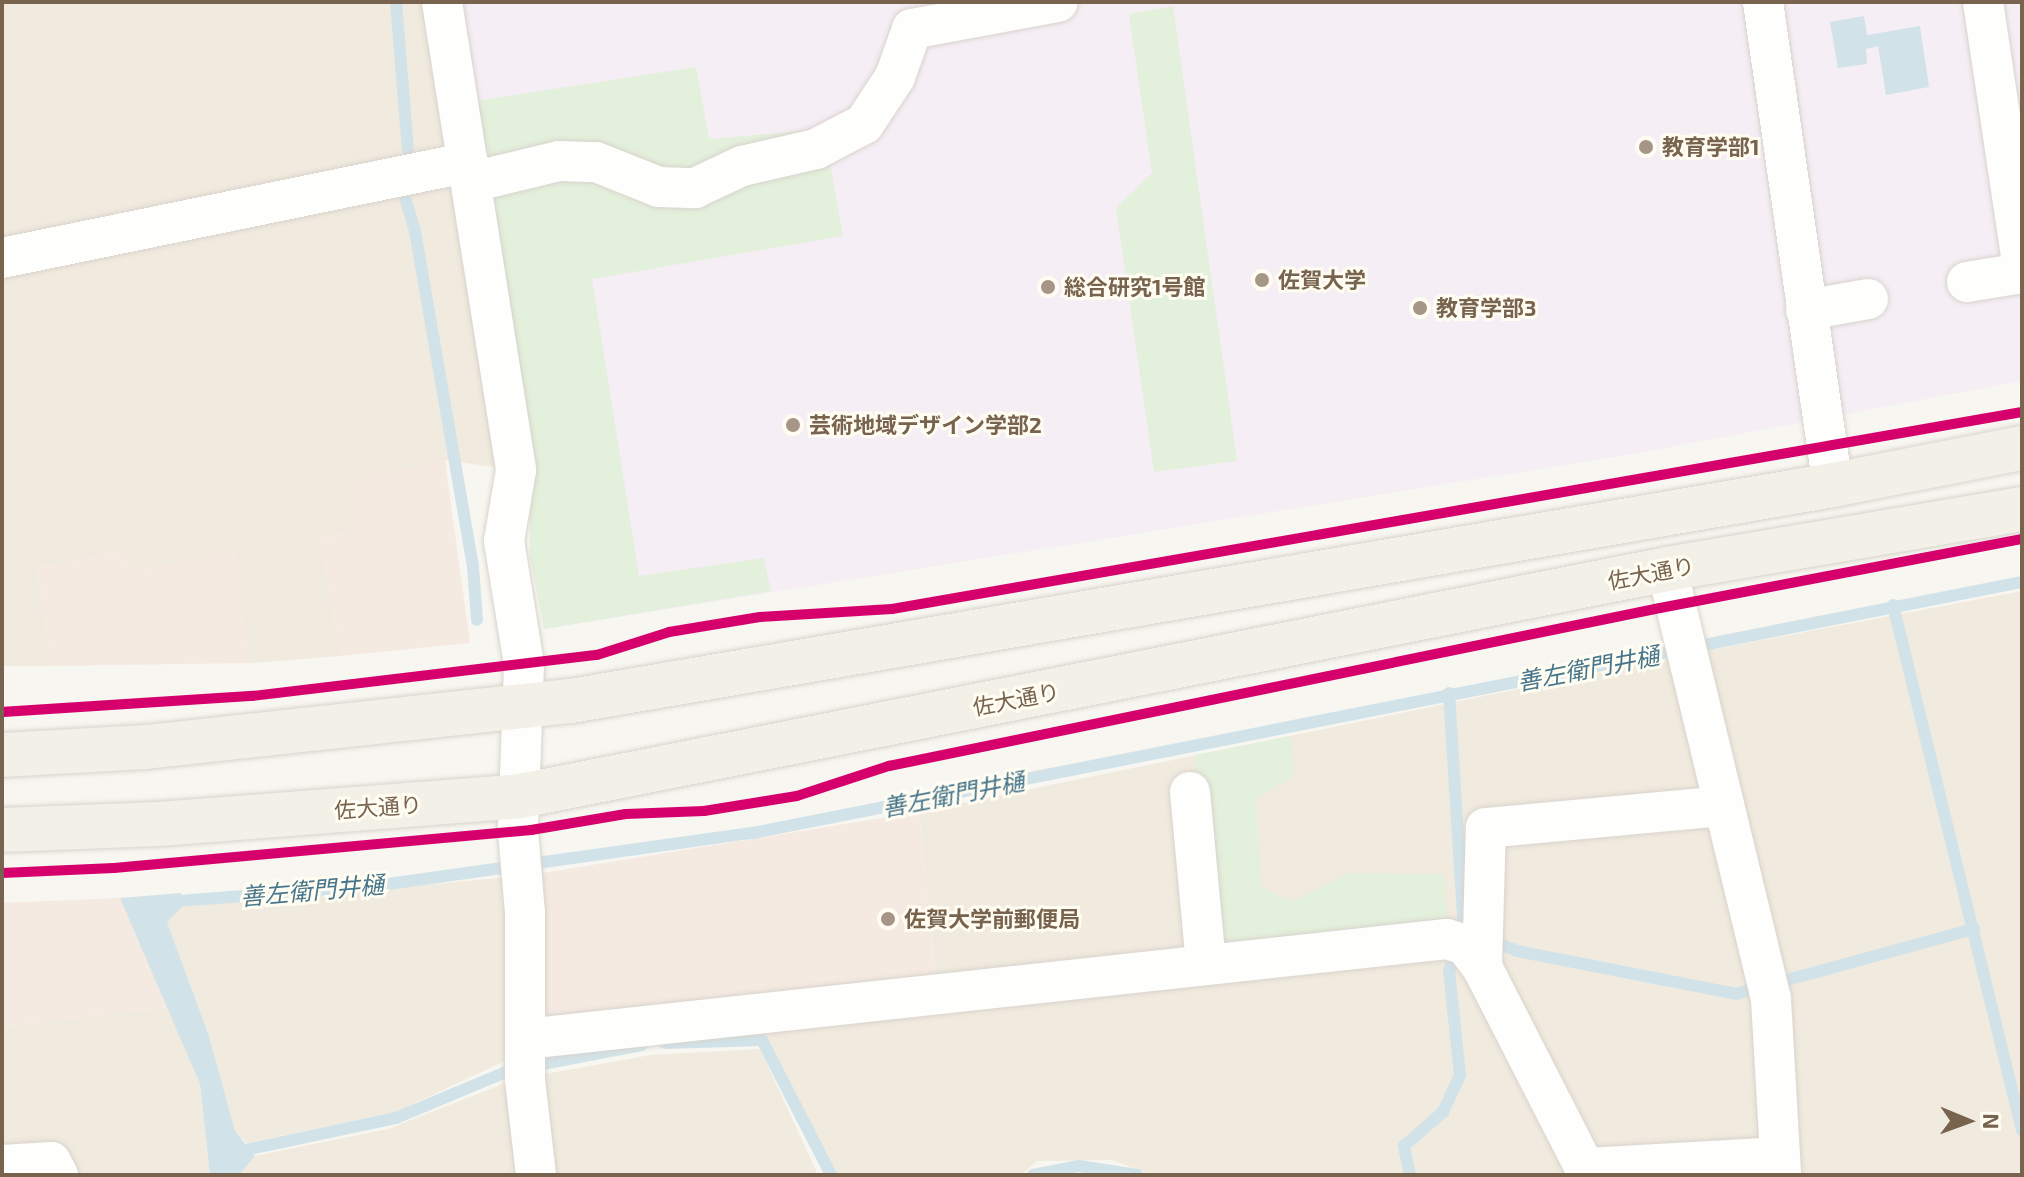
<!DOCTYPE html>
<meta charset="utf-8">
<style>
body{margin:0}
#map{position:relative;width:2024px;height:1177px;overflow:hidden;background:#f8f6f0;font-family:"Exo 2","Noto Sans JP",sans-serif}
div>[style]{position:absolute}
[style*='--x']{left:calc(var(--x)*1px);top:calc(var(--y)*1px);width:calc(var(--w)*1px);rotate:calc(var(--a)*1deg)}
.residential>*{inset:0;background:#f1eade}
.commercial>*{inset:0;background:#f5eae1}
.education>*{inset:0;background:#f6eef5}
.green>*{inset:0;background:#e3f0db}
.water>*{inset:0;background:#d1e3e9}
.stream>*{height:12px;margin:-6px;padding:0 6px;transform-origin:6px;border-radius:6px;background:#d1e3e9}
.roads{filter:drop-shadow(0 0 2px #d8d3cd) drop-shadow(0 0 2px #d8d3cd)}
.minor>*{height:40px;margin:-20px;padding:0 20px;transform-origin:20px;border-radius:20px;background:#fefefd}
.major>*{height:44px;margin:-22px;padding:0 22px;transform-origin:22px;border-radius:22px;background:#f3f0e8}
.cycleway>*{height:10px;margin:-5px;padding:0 5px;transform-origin:5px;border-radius:5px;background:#d6006c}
.dots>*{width:22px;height:22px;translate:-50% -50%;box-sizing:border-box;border:4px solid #fffcf2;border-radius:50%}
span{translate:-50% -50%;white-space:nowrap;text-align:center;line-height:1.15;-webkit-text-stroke:6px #fffcf2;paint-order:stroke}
.poi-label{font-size:22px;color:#78634e;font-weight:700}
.left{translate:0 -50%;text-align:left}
.street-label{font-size:22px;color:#78634e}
.water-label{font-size:24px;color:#47758b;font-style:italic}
.frame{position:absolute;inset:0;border:4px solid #78634e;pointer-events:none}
.north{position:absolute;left:1928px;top:1081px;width:80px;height:80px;-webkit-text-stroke:6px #fffcf2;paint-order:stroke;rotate:91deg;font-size:22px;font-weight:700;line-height:32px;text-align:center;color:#78634e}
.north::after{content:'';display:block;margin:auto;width:28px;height:36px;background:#78634e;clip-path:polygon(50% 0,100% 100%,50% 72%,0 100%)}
</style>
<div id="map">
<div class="residential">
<div style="clip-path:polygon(2px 2px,458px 2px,516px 470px,445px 460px,351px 532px,320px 538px,341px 656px,250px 663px,234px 552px,129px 572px,124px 550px,37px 568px,52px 666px,2px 666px)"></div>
<div style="clip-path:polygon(2022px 591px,2022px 1175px,1792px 1175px,1700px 652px)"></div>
<div style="clip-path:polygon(1675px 657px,1762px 1002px,1766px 1175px,1153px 1175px,1111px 1160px,1037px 1161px,1021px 1175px,837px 1175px,759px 1024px,938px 1003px,919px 812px)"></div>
<div style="clip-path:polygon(511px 877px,511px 1058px,396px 1112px,247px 1143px,235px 1132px,209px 1036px,167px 922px,182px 907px)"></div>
<div style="clip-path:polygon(169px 1007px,200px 1084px,210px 1175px,2px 1175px,2px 1027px)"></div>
<div style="clip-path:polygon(760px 1049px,818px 1175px,548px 1175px,540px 1075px,651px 1055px)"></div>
<div style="clip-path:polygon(513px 1080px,520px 1175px,239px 1175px,255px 1156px,388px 1129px)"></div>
</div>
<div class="commercial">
<div style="clip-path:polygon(445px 460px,470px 643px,341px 656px,320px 538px,351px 532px,350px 480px)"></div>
<div style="clip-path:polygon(124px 550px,129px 572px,235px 551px,250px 663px,52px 666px,37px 568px)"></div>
<div style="clip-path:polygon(919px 812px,936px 986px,535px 1024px,536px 874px)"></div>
<div style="clip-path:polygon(120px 898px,169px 1007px,2px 1027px,2px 903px)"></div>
</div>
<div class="education">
<div style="clip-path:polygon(458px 2px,2022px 2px,2022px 381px,1633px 454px,544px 629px,530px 555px,530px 464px)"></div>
</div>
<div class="green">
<div style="clip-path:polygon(1173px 6px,1237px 461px,1154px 472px,1116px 208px,1152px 173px,1129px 14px)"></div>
<div style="clip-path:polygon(696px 67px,709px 139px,824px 129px,843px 236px,592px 279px,639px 576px,764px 558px,771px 591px,544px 629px,530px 555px,530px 464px,475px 101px)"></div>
<div style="clip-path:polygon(1291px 736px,1294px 776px,1256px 798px,1261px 886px,1291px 902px,1349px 873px,1444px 874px,1447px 923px,1214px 950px,1195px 755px)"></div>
</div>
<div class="water">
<div style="clip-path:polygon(1864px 16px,1867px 35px,1920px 26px,1929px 87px,1886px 95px,1878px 46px,1866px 49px,1867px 64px,1838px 68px,1830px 22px)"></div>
<div style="clip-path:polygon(181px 893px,182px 907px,167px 922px,209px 1036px,235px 1131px,255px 1156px,239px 1175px,210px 1175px,200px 1084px,120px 898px)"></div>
</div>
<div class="stream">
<div style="--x:396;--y:2;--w:148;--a:85.4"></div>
<div style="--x:403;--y:191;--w:42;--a:73.3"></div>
<div style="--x:415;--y:231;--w:341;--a:80.2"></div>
<div style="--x:473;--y:567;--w:53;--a:85.7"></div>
<div style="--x:1893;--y:605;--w:541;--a:76.2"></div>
<div style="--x:1449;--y:693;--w:240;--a:86.4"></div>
<div style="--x:166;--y:902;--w:216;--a:-4.5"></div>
<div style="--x:381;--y:885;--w:376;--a:-8"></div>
<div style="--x:753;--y:833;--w:1294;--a:-11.19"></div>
<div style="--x:1490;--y:940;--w:29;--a:22"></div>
<div style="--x:1517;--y:951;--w:223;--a:11.1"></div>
<div style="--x:1736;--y:994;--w:247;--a:-15.3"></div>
<div style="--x:665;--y:1043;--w:97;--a:-1.8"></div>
<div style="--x:762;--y:1040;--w:152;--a:62.9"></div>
<div style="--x:236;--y:1152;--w:164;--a:-12"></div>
<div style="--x:396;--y:1118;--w:125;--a:-22.7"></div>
<div style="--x:511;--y:1070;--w:133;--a:-10.8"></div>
<div style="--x:1033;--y:1175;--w:47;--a:-11.1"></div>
<div style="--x:1079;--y:1166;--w:59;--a:8.8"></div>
<div style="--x:1410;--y:1175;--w:30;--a:-102"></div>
<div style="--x:1404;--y:1146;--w:52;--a:-41.1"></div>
<div style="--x:1443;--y:1112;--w:41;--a:-65.3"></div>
<div style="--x:1460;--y:1075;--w:105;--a:-96"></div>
<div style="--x:1449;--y:971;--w:22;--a:-69"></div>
</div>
<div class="roads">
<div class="minor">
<div style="--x:442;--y:2;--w:474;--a:81"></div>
<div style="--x:516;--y:470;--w:72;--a:99.6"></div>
<div style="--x:504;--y:541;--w:126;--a:80.8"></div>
<div style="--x:524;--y:665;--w:166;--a:92.1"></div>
<div style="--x:518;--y:831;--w:81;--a:85.1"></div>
<div style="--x:525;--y:912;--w:168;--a:90"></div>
<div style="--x:525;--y:1080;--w:96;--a:83.4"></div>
<div style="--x:1763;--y:2;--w:488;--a:81.8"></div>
<div style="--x:1983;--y:2;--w:263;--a:81.5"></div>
<div style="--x:472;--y:182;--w:89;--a:-13.6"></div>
<div style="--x:559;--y:161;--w:37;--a:2"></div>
<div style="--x:596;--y:162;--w:68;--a:21.6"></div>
<div style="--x:659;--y:187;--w:36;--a:2"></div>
<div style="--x:695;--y:188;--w:52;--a:-25.1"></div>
<div style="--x:742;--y:166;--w:76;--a:-12.9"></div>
<div style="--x:816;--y:149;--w:54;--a:-27.5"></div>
<div style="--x:864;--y:124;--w:56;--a:-56.6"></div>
<div style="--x:895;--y:77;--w:51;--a:-70.5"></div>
<div style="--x:912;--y:29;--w:148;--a:-10.5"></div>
<div style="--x:2;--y:258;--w:476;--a:-11.6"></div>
<div style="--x:1967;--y:282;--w:56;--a:-9.3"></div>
<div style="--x:1806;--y:310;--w:63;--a:-10.1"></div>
<div style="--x:1667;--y:569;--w:442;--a:76.4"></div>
<div style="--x:1771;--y:999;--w:176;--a:86.7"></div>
<div style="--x:1190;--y:792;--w:173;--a:84.7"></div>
<div style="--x:1482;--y:967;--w:139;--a:-88.4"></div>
<div style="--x:1486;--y:828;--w:239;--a:-5.3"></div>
<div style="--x:526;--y:1039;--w:926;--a:-6.2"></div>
<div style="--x:1447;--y:939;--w:19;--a:18"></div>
<div style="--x:1465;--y:945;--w:28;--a:52"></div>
<div style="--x:1482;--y:967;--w:226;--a:62.9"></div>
<div style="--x:1585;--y:1168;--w:194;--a:-3.2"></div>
<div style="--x:2;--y:1165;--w:49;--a:-3.5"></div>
<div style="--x:51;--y:1162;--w:15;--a:62"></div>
</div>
<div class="major">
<div style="--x:2;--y:755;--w:144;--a:-3.2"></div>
<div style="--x:146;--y:747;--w:427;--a:-6.2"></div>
<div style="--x:571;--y:701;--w:1280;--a:-9.71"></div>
<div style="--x:1833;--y:485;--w:193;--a:-11.1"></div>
<div style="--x:2;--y:830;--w:157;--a:-2.2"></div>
<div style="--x:159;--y:824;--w:362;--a:-4.4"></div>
<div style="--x:520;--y:796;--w:1169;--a:-11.19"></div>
<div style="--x:1667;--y:569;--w:360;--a:-9.6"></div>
</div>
</div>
<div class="cycleway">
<div style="--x:2;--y:712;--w:251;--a:-3.7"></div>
<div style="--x:252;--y:696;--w:347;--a:-6.8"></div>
<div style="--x:597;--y:655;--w:76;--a:-17.7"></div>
<div style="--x:669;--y:632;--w:92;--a:-9.4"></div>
<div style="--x:760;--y:617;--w:132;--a:-3.5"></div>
<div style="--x:892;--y:609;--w:1147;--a:-9.89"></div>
<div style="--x:2;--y:873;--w:112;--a:-2.6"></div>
<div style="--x:114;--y:868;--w:419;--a:-5.2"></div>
<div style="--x:531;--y:830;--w:96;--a:-9.6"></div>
<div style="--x:626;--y:814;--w:78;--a:-2.2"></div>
<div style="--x:704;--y:811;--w:94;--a:-9.2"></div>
<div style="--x:797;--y:796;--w:97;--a:-18.1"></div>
<div style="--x:889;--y:766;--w:787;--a:-11.58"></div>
<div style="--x:1660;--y:608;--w:369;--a:-10.8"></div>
</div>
<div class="dots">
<div style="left:1646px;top:147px;background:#a59687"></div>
<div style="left:1262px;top:280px;background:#a59687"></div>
<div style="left:1048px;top:287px;background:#a59687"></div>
<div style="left:1420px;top:308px;background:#a59687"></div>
<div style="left:793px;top:425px;background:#a59687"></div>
<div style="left:888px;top:919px;background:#a59687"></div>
</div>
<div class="poi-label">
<span class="left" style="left:1662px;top:147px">教育学部1</span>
<span class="left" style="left:1278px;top:280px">佐賀大学</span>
<span class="left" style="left:1064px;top:287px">総合研究1号館</span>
<span class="left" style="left:1436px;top:308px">教育学部3</span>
<span class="left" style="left:809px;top:425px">芸術地域デザイン学部2</span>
<span class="left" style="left:904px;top:919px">佐賀大学前郵便局</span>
</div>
<div class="street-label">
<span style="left:1651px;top:573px;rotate:-11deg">佐大通り</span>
<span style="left:1016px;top:699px;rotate:-11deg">佐大通り</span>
<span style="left:378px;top:807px;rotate:-4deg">佐大通り</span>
</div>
<div class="water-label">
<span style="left:1588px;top:668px;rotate:-11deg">善左衛門井樋</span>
<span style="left:953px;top:794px;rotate:-11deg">善左衛門井樋</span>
<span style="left:312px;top:890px;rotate:-5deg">善左衛門井樋</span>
</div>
<div class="frame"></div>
<div class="north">N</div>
</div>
